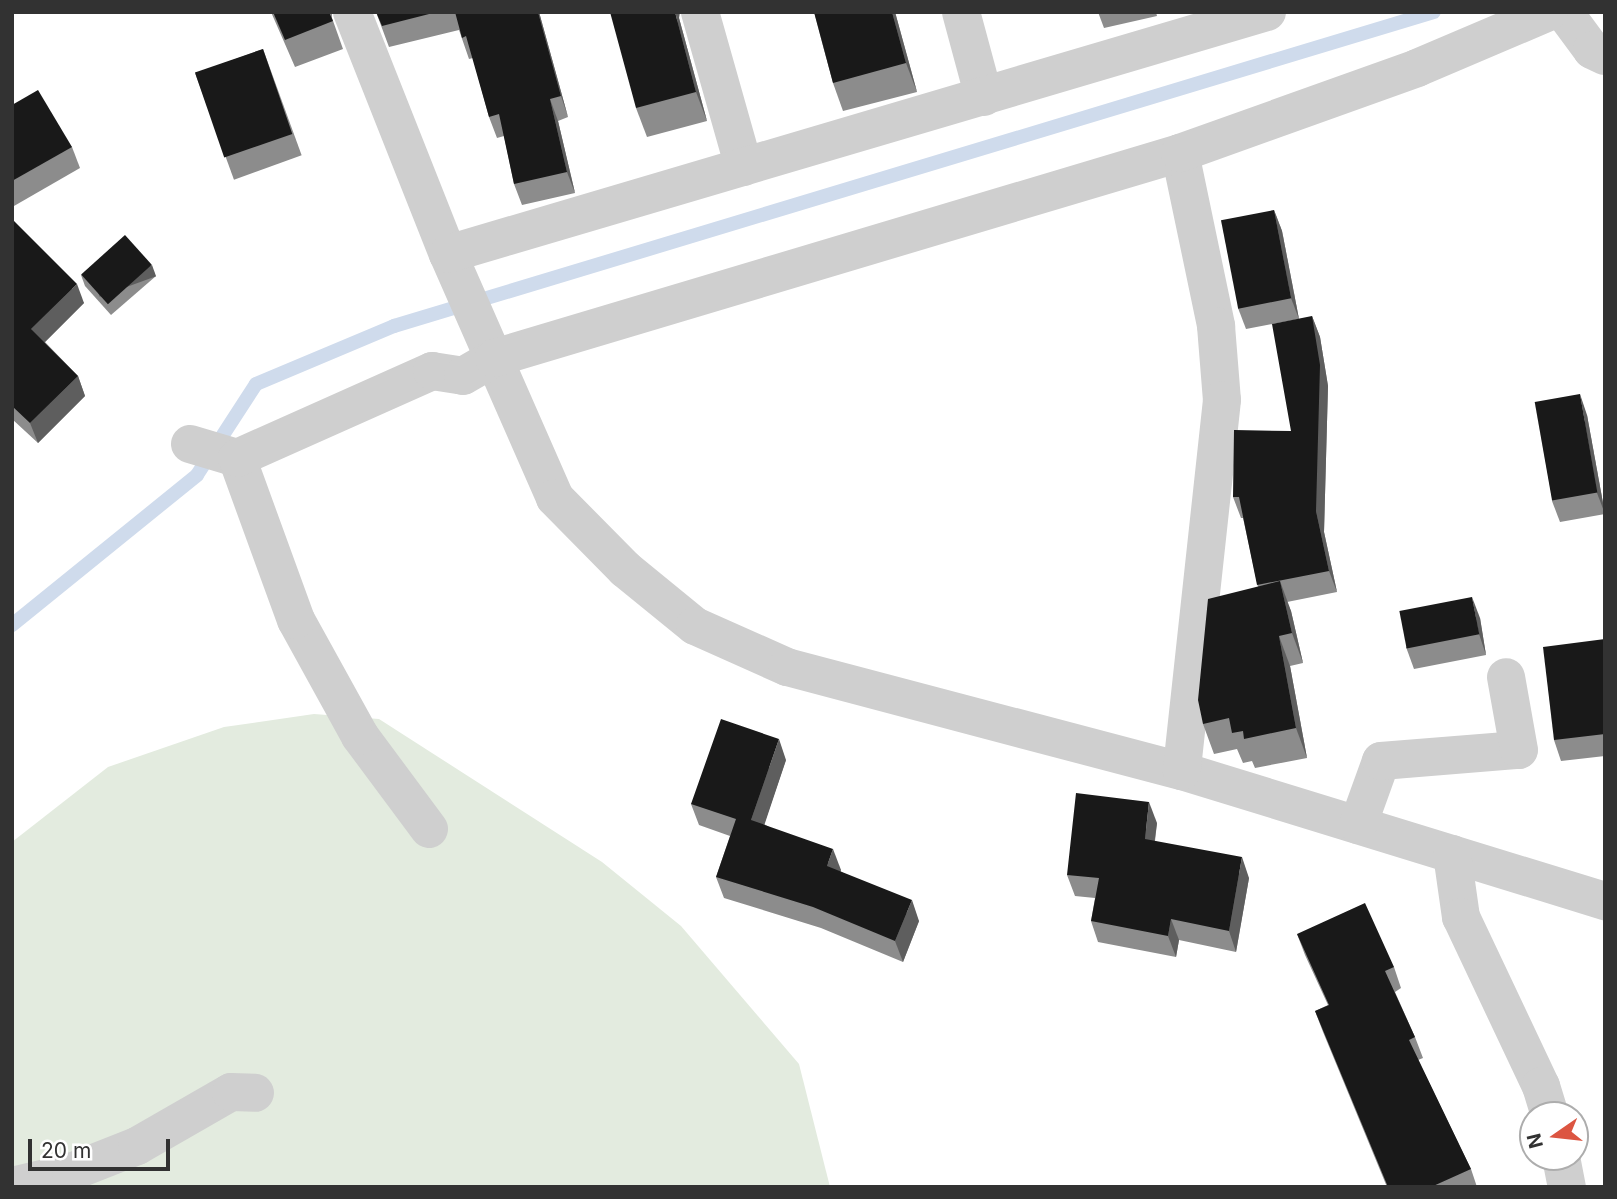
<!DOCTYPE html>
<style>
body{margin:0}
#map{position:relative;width:1617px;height:1199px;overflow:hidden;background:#fff;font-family:Inter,sans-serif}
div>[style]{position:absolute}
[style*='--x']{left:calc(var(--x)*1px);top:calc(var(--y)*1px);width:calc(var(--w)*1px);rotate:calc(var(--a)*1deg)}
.green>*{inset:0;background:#e3ebdf}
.stream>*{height:14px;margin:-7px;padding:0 7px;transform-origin:7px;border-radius:7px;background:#cfdbec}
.street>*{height:38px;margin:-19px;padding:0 19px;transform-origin:19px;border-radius:19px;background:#cfcfcf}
.wall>*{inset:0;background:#8c8c8c;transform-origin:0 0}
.shaded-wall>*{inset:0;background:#5e5e5e;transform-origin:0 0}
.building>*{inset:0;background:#191919;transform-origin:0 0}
span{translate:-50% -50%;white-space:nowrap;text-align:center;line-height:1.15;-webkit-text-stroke:7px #fff;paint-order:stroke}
.frame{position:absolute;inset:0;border:14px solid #323232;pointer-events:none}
.north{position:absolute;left:1519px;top:1101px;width:70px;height:70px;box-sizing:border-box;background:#fff;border:2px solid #adadad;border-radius:50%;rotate:256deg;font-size:19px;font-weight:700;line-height:28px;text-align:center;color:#323232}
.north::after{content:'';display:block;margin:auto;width:24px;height:32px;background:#dc5541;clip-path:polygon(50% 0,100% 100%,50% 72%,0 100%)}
.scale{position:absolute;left:28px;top:1139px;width:142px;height:32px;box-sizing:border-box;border:4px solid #323232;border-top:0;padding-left:9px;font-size:21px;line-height:24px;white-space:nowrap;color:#323232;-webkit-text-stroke:5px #fff;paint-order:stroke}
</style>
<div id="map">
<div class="green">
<div style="clip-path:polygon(314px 714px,379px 719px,602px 862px,681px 926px,799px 1064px,830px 1187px,12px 1187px,12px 842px,108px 767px,224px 727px)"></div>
</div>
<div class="stream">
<div style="--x:12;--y:625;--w:238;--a:-39"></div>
<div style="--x:197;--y:475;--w:108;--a:-57"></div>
<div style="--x:256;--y:384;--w:150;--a:-22.8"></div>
<div style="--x:394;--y:326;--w:1086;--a:-16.8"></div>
</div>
<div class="street">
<div style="--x:352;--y:12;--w:260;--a:68.4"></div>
<div style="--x:448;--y:254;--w:266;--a:66.3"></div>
<div style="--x:555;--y:498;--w:100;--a:45.4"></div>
<div style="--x:625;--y:569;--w:90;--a:39.2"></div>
<div style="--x:695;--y:626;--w:101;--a:24"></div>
<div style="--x:787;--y:667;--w:408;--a:14.8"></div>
<div style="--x:1182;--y:771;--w:443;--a:17.1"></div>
<div style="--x:700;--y:12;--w:161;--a:74.2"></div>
<div style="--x:961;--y:12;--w:88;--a:74.9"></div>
<div style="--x:1564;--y:12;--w:47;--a:53.6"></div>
<div style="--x:1592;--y:50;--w:14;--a:25"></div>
<div style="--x:1180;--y:153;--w:177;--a:78.2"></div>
<div style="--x:1216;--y:326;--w:74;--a:85.4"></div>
<div style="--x:1222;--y:400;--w:373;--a:96.2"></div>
<div style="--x:448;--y:254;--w:854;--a:-16.46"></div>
<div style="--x:190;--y:444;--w:49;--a:16.6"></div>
<div style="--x:1358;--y:825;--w:68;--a:-70.2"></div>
<div style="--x:1381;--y:761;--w:138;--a:-4.6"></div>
<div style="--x:1519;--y:750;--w:74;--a:-100.1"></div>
<div style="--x:429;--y:829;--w:116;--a:-126.6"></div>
<div style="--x:360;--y:736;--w:132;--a:-118.9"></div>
<div style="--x:296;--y:620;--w:172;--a:-110"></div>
<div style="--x:237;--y:458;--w:214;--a:-24"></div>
<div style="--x:432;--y:371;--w:31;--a:9"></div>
<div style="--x:463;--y:376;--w:36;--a:-30"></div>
<div style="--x:494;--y:358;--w:716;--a:-16.64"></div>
<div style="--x:1180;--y:153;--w:252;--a:-19.7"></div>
<div style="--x:1417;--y:68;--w:143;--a:-23"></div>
<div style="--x:1452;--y:854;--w:64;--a:81.9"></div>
<div style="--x:1461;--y:917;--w:187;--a:64.7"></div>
<div style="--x:1541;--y:1086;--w:30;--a:73"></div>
<div style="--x:1561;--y:1157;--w:31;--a:79"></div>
<div style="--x:12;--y:1186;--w:61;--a:-13.3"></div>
<div style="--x:71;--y:1172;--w:71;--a:-21.5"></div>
<div style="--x:137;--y:1146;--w:108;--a:-29.9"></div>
<div style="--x:231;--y:1092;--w:24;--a:2"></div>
</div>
<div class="wall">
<div style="clip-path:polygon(271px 12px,332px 12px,332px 18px,343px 49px,295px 67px)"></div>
<div style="clip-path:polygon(376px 12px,539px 12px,568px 117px,558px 121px,575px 193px,522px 205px,514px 184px,504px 136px,497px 138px,489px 117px,473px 58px,469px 59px,459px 30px,389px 47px)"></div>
<div style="clip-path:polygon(814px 12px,895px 12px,917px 92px,843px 111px,833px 83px)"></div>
<div style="clip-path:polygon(1098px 12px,1156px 12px,1157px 16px,1104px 28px)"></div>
<div style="clip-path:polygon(679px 18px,707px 121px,647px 137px,636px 108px)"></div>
<div style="left:263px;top:49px;width:113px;height:72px;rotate:70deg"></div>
<div style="clip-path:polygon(12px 105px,72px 147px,80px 168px,14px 206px,12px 202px)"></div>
<div style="clip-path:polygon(1274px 210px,1282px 231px,1299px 319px,1246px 329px,1238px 308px)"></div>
<div style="clip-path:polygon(12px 219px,84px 303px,45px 342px,78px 376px,85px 396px,38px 443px,12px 419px)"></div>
<div style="clip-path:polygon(81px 275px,156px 276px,111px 315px,85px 286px)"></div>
<div style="clip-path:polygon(1312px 316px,1320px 337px,1328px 386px,1324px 532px,1337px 592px,1287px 602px,1291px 611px,1303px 663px,1290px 666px,1307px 758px,1255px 768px,1252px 761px,1243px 763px,1237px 749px,1214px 754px,1203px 724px,1258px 587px,1243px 518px,1241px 518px,1233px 497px,1291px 431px)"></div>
<div style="clip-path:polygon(1587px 415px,1605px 514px,1560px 522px,1552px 501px)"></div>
<div style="clip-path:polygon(1480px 618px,1486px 655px,1414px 669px,1406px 647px)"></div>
<div style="clip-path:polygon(1605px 639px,1605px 756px,1561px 761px,1554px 740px)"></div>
<div style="clip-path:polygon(786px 760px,764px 824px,841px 870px,840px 871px,919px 921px,903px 962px,821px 928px,724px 898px,716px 877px,730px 836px,699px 825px,691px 804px)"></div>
<div style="clip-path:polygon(1157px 823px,1155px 841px,1249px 878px,1236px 952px,1179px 940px,1176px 957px,1098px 942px,1091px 921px,1095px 898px,1075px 896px,1067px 875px)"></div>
<div style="clip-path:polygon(1297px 934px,1394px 967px,1401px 988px,1395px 992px,1415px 1037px,1423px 1058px,1418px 1060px,1471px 1169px,1477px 1187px,1387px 1187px,1323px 1032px,1315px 1011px,1328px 1005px,1305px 955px)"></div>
</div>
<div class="shaded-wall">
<div style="clip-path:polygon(538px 12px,539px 12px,568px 117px,561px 96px)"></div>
<div style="clip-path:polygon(675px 12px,680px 12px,679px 18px,707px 121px,696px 92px)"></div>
<div style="clip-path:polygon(892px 12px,895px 12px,917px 92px,906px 63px)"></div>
<div style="clip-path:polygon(550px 99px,558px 121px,575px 193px,567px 172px)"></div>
<div style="clip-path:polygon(1274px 210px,1282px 231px,1299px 319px,1291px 298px)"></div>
<div style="left:152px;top:265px;width:12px;height:60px;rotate:70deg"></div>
<div style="clip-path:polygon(77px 284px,84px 303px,38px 349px,31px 329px)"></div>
<div style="clip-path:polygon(1312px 316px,1320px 337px,1328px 386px,1324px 532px,1337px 592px,1329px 571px,1316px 511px)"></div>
<div style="clip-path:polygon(78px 376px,85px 396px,38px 443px,30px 423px)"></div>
<div style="clip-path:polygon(1580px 394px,1587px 415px,1605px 514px,1597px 493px)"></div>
<div style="clip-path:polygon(1280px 581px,1291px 611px,1303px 663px,1292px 633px)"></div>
<div style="clip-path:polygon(1472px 597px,1480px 618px,1486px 655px,1479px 634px)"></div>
<div style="clip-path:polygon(1279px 636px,1290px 666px,1307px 758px,1296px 728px)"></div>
<div style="clip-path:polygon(779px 739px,786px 760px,759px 841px,751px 820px)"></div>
<div style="clip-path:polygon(1149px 802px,1157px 823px,1152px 860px,1145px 839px)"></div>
<div style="clip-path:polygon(833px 849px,841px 870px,835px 887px,827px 866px)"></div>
<div style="clip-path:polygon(1242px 857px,1249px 878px,1236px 952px,1229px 931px)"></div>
<div style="clip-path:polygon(912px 900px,919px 921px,903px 962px,895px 941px)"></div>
<div style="clip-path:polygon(1171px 919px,1179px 940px,1176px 957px,1168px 936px)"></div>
</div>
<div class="building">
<div style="clip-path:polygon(273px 12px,329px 12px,333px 21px,285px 40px)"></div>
<div style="clip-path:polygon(376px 12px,437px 12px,382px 26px)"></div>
<div style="clip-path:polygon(455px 12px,538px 12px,561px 96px,550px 99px,567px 172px,514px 184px,499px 114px,489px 117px,466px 36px,462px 38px)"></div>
<div style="clip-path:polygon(610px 12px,675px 12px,696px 92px,636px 108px)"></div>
<div style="clip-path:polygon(814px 12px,892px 12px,906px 63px,833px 83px)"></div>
<div style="left:263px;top:49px;width:90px;height:72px;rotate:71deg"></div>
<div style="clip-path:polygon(38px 90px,72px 147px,12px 181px,12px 105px)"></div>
<div style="left:1274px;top:210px;width:90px;height:54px;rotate:79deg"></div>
<div style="clip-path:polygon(12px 219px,77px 284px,31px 329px,78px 376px,30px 423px,12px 406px)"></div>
<div style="left:125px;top:235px;width:40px;height:59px;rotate:48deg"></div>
<div style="clip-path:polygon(1312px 316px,1320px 365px,1316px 511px,1329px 571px,1257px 585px,1239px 497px,1233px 497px,1234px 430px,1291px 431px,1272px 324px)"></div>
<div style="left:1580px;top:394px;width:100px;height:46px;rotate:80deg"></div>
<div style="clip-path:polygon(1280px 581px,1292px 633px,1279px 636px,1296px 728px,1244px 739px,1243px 731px,1232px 733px,1229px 718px,1203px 724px,1198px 700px,1208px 599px)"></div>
<div style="left:1472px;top:597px;width:38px;height:74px;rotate:79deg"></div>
<div style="clip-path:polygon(1605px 639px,1605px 734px,1554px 740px,1543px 647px)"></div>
<div style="clip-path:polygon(721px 719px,779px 739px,751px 820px,833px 849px,827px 866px,912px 900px,895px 941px,813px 907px,716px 877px,736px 819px,691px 804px)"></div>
<div style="clip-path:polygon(1076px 793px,1149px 802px,1145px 839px,1242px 857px,1229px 931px,1171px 919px,1168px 936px,1091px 921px,1099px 878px,1067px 875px)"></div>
<div style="clip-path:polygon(1365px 903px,1394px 967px,1385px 971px,1415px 1037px,1409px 1040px,1471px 1169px,1431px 1187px,1388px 1187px,1315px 1011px,1329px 1005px,1297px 934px)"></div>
</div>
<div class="frame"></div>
<div class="north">N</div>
<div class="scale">20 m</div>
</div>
